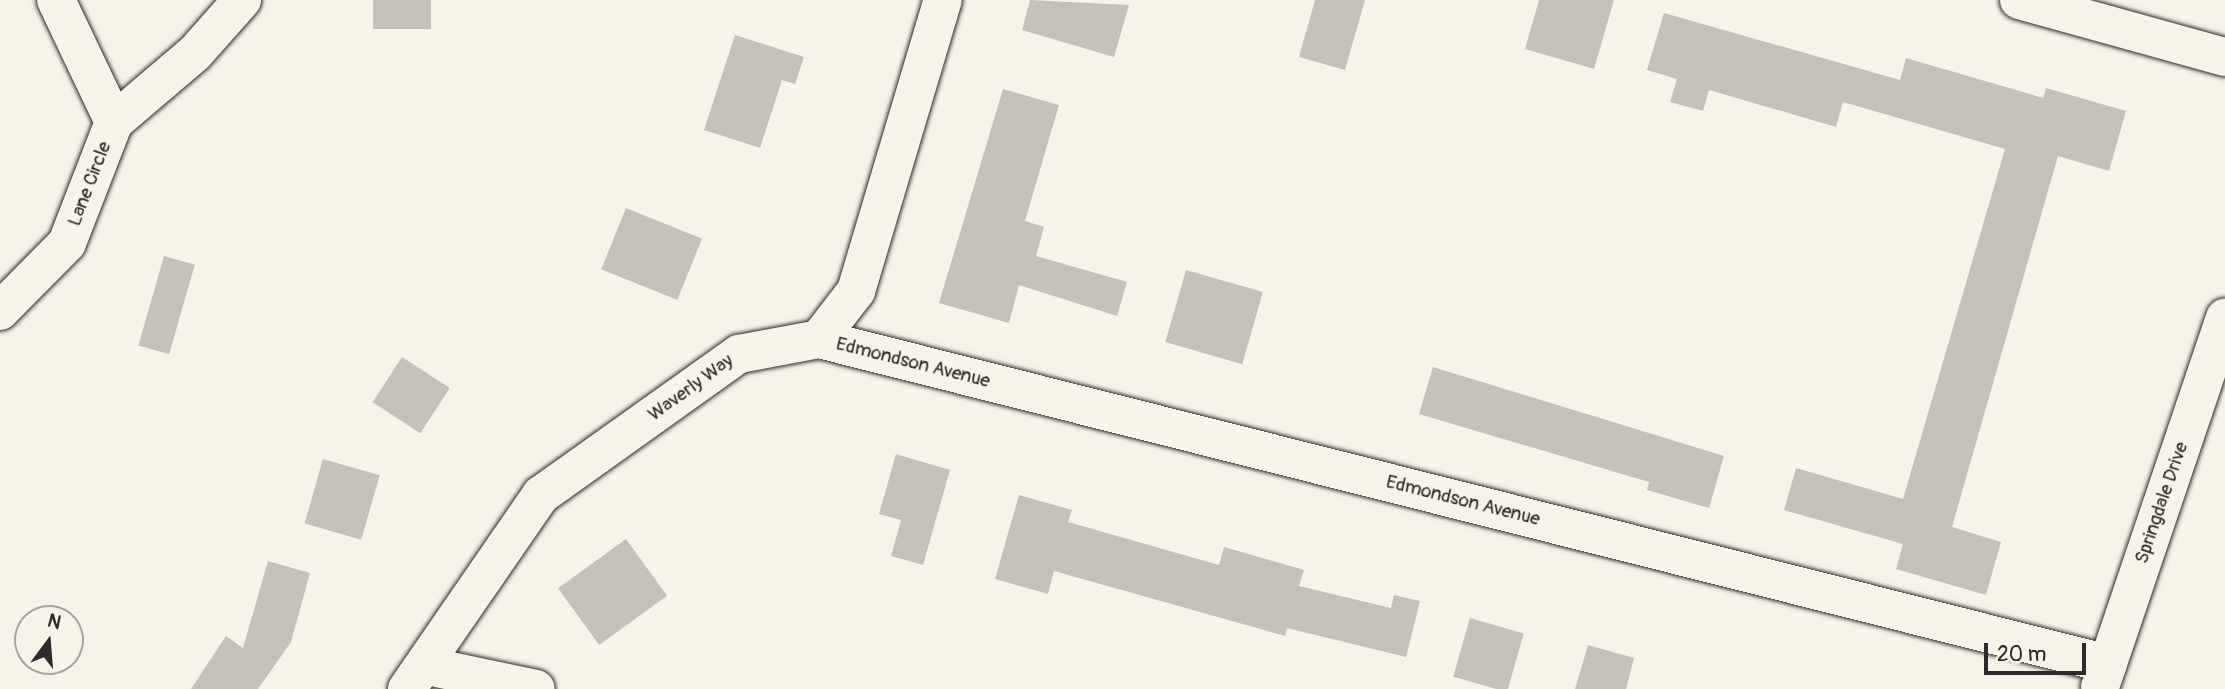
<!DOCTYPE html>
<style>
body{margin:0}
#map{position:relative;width:2225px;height:689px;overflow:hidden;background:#f7f3e8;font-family:Pangolin,sans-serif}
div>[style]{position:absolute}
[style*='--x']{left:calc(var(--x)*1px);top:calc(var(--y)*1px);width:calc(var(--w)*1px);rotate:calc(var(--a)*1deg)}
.building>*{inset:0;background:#c4c1b9;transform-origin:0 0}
.roads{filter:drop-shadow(0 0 2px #2b2b2b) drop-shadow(0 0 2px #2b2b2b)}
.minor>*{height:38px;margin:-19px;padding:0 19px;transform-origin:19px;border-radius:19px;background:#f7f3e8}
span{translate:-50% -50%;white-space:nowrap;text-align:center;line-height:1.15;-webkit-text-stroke:5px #f7f3e8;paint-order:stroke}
.street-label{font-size:19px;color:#2b2b2b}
.north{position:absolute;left:14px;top:605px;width:70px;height:70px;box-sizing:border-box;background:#f7f3e8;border:2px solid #a5a39c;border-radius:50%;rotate:16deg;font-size:19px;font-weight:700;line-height:28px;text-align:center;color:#2b2b2b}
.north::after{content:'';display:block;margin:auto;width:24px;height:32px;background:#2b2b2b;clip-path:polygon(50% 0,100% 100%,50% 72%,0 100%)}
.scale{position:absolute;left:1984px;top:643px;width:102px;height:32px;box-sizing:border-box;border:4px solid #2b2b2b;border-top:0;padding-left:9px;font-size:21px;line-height:24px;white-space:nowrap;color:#2b2b2b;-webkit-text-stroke:5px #f7f3e8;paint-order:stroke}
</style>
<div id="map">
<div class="building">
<div style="left:373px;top:0;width:58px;height:29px"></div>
<div style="clip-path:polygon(1030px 0,1129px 5px,1114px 57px,1022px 30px)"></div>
<div style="clip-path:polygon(1315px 0,1365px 0,1345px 70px,1299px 57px)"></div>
<div style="clip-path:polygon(1539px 0,1614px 0,1594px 69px,1525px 49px)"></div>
<div style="clip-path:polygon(1664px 13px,1900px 80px,1906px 58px,2043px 98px,2046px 88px,2126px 111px,2109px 171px,2058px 156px,1952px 527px,2001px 542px,1986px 595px,1896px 569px,1903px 544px,1784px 510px,1796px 468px,1903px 499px,2005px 149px,1843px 102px,1836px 127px,1709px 90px,1703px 111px,1670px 102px,1677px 79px,1647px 70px)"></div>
<div style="clip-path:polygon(735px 35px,804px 57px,795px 84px,782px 80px,760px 148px,704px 130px)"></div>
<div style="clip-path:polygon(1003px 89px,1059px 105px,1025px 221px,1044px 227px,1036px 256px,1127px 282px,1117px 316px,1019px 285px,1009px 323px,939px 303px)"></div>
<div style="left:626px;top:208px;width:82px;height:66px;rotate:22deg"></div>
<div style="left:164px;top:256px;width:32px;height:93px;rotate:16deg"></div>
<div style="left:1186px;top:270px;width:80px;height:75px;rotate:16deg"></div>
<div style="left:402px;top:357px;width:57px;height:54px;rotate:33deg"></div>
<div style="clip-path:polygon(1433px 367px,1724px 456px,1709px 508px,1647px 490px,1649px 482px,1419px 414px)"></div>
<div style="clip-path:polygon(896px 454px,950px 470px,923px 565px,891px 556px,901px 520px,879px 514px)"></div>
<div style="left:323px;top:459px;width:59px;height:67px;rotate:16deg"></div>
<div style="clip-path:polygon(1019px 495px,1072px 510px,1068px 522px,1219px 565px,1224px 547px,1304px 570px,1299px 586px,1391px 608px,1394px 595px,1420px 601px,1406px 657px,1287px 628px,1285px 636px,1054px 571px,1048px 594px,995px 579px)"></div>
<div style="left:626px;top:539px;width:70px;height:84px;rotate:54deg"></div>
<div style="clip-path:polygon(268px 561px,310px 573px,291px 642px,258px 689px,191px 689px,226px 636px,243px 648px)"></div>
<div style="left:1470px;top:618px;width:56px;height:61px;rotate:16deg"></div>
<div style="clip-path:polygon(1588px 645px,1634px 658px,1626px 689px,1575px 689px)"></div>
</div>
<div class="roads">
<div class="minor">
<div style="--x:2019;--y:0;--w:214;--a:15.5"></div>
<div style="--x:114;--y:122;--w:106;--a:-40.4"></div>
<div style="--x:195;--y:53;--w:71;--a:-48.4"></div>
<div style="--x:0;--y:311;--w:95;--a:-45.4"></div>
<div style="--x:67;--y:243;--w:130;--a:-68.8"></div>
<div style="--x:114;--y:122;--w:135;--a:-115.4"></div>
<div style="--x:819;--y:339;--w:1329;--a:14.15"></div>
<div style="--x:427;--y:666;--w:111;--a:11.9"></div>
<div style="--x:2100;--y:687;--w:390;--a:-71.3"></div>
<div style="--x:407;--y:689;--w:236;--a:-55.4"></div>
<div style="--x:541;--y:495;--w:243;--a:-35.5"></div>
<div style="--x:739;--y:354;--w:81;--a:-10.6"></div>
<div style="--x:819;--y:339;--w:61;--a:-52.4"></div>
<div style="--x:856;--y:291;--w:304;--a:-73.4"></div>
</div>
</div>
<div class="street-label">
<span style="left:90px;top:184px;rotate:-69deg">Lane Circle</span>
<span style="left:913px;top:363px;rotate:14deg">Edmondson Avenue</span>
<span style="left:691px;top:388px;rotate:-36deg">Waverly Way</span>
<span style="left:1463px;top:501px;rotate:14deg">Edmondson Avenue</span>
<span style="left:2162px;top:503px;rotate:-71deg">Springdale Drive</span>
</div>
<div class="north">N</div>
<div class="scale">20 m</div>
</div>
